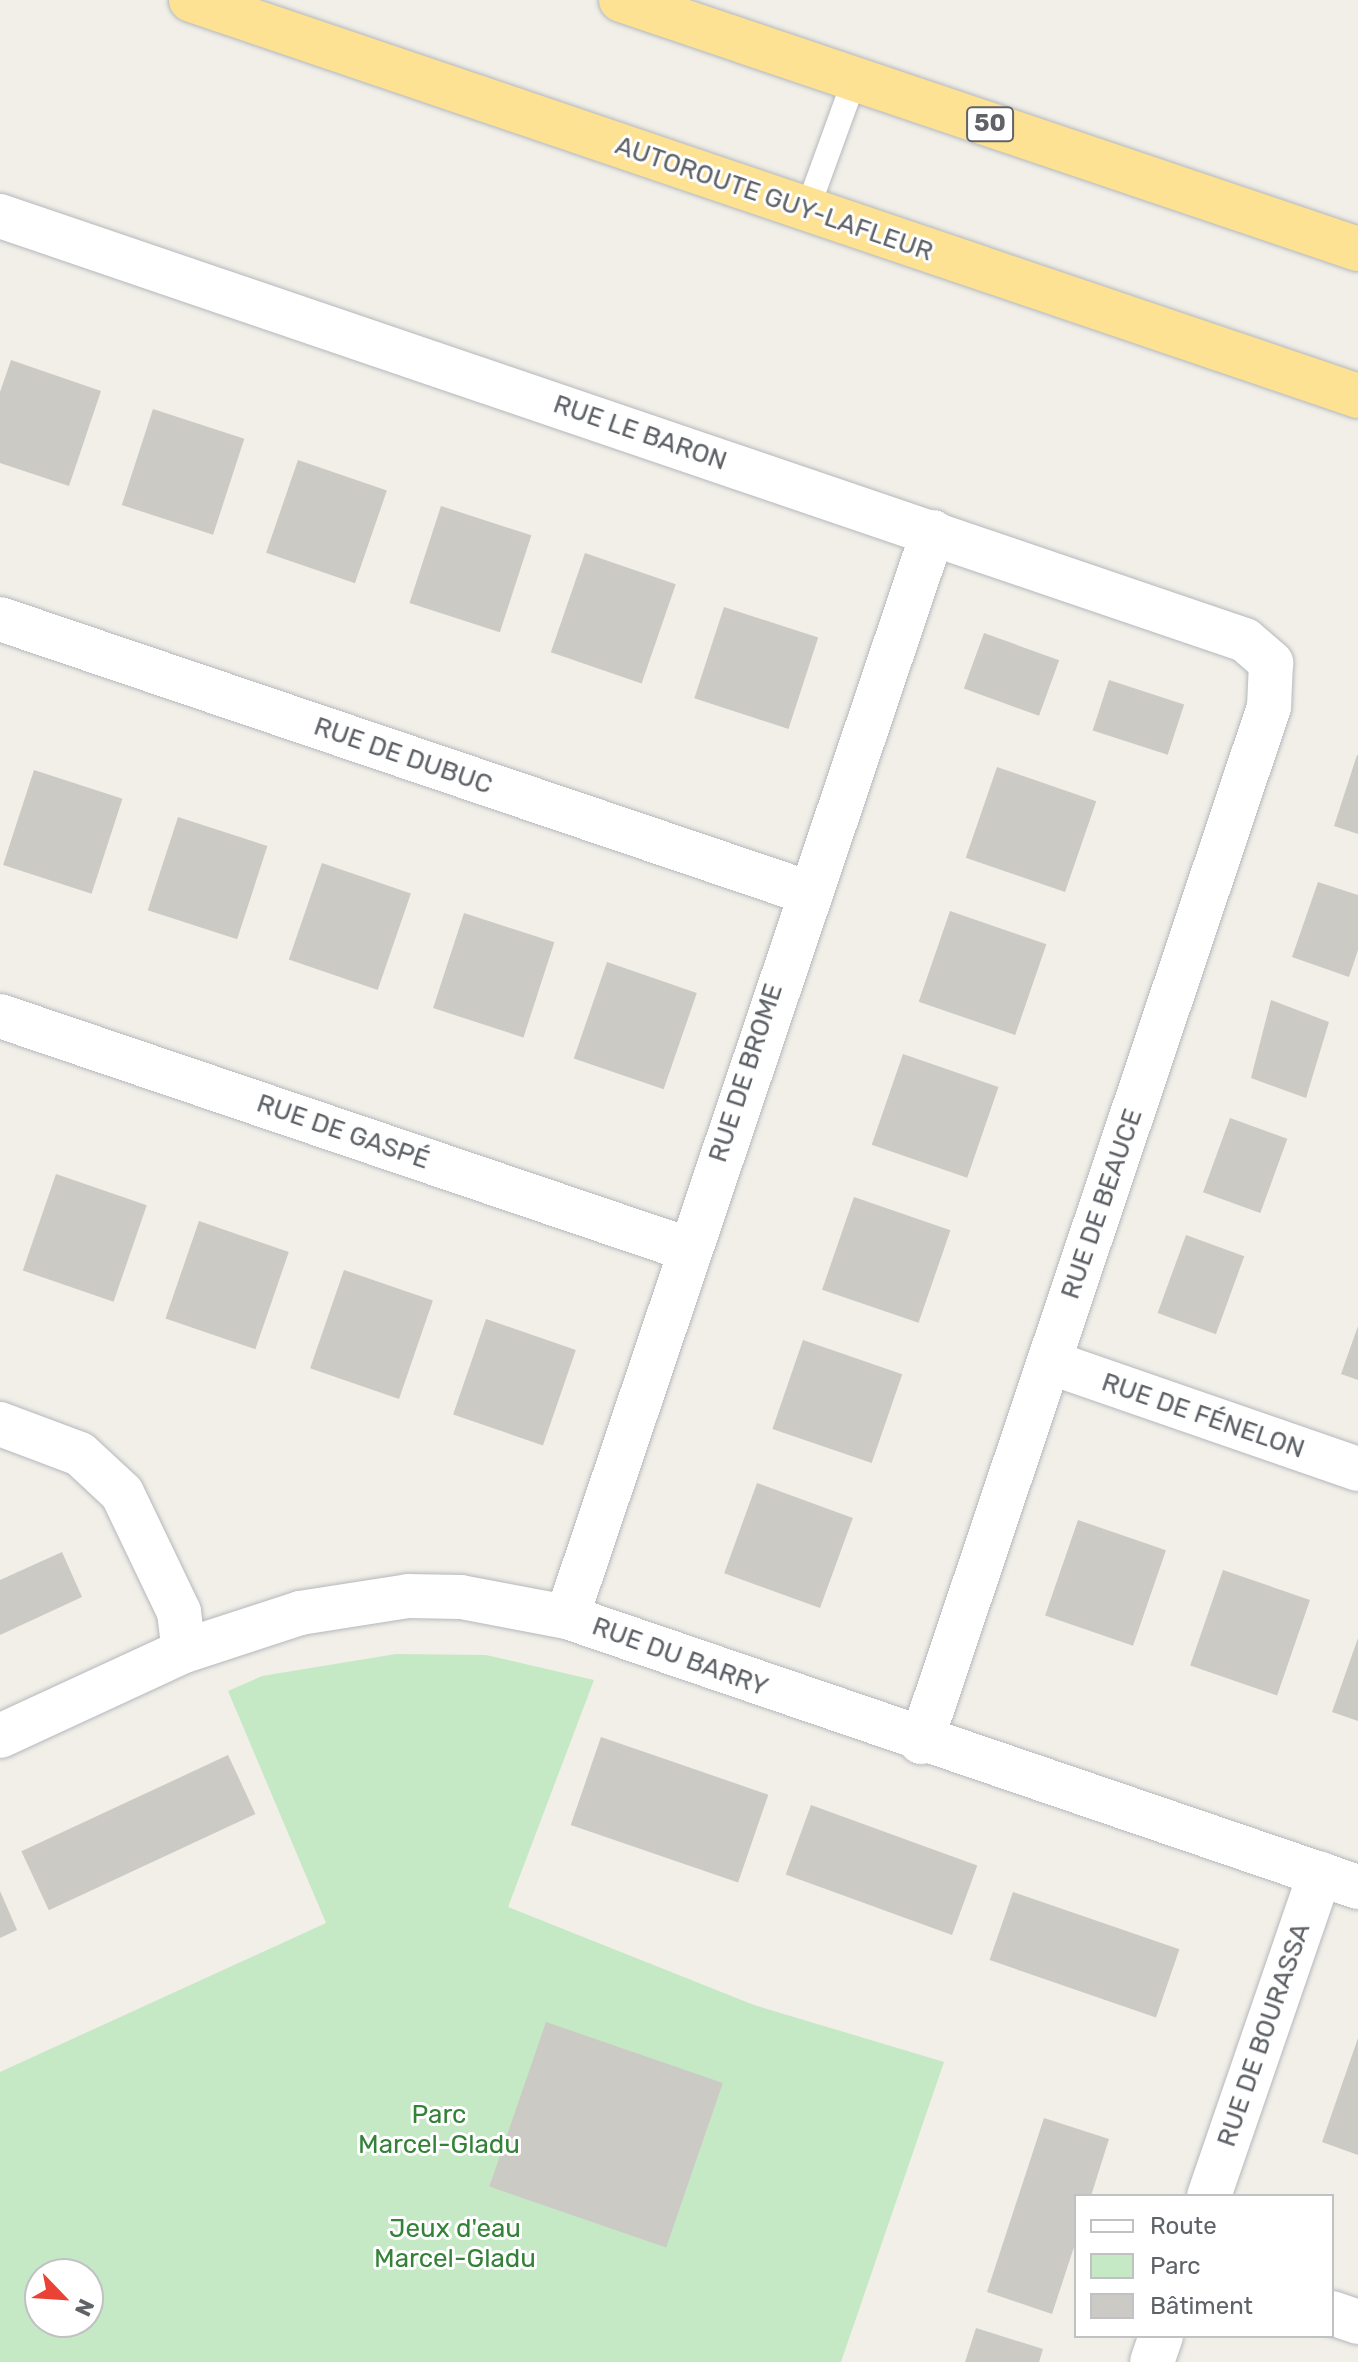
<!DOCTYPE html>
<meta charset="utf-8">
<style>
body{margin:0}
#map{position:relative;width:1358px;height:2362px;overflow:hidden;background:#f1efe8;font-family:Rubik,sans-serif}
div>[style]{position:absolute}
[style*='--x']{left:calc(var(--x)*1px);top:calc(var(--y)*1px);width:calc(var(--w)*1px);rotate:calc(var(--a)*1deg)}
.green>*{inset:0;background:#c5e8c5}
.building>*{inset:0;background:#cccac5;transform-origin:0 0}
.roads{filter:drop-shadow(0 0 2px #b5b8bc) drop-shadow(0 0 2px #b5b8bc)}
.lane>*{height:24px;margin:-12px;padding:0 12px;transform-origin:12px;border-radius:12px;background:#fff}
.street>*{height:44px;margin:-22px;padding:0 22px;transform-origin:22px;border-radius:22px;background:#fff}
.highway>*{height:44px;margin:-22px;padding:0 22px;transform-origin:22px;border-radius:22px;background:#fde293}
span{translate:-50% -50%;white-space:nowrap;text-align:center;line-height:1.15;-webkit-text-stroke:6px #fff;paint-order:stroke}
.shield-label span{padding:2px 6px;background:#fff;border:2px solid;border-radius:6px;-webkit-text-stroke-width:0}
.shield-label{font-size:24px;color:#5f6368;font-weight:700}
.street-label{font-size:26px;color:#5f6368}
.park-label{font-size:26px;color:#348238}
.legend{position:absolute;left:1074px;top:2194px;width:260px;height:144px;box-sizing:border-box;background:#fff;border:2px solid #bfc1c3;margin:0;padding:10px 14px;list-style:none;font-size:24px;color:#5f6368}
.legend li{display:flex;align-items:center;gap:16px;height:40px}
.legend b{width:40px;border:2px solid #bfc1c3}
.north{position:absolute;left:24px;top:2258px;width:80px;height:80px;box-sizing:border-box;background:#fff;border:2px solid #bfc1c3;border-radius:50%;rotate:115deg;font-size:22px;font-weight:700;line-height:32px;text-align:center;color:#5f6368}
.north::after{content:'';display:block;margin:auto;width:28px;height:36px;background:#ea4335;clip-path:polygon(50% 0,100% 100%,50% 72%,0 100%)}
</style>
<div id="map">
<div class="green">
<div style="clip-path:polygon(evenodd,396px 1654px,486px 1655px,594px 1680px,508px 1907px,754px 2005px,944px 2062px,841px 2362px,0 2362px,0 2072px,326px 1923px,228px 1691px,262px 1676px,396px 1654px,40px 2274px,88px 2274px,88px 2322px,40px 2322px,40px 2274px)"></div>
</div>
<div class="building">
<div style="clip-path:polygon(11px 360px,101px 391px,69px 486px,0 463px,0 392px)"></div>
<div style="left:153px;top:409px;width:96px;height:101px;rotate:18deg"></div>
<div style="left:298px;top:460px;width:94px;height:98px;rotate:19deg"></div>
<div style="left:441px;top:506px;width:95px;height:102px;rotate:18deg"></div>
<div style="left:585px;top:553px;width:96px;height:105px;rotate:19deg"></div>
<div style="left:724px;top:607px;width:99px;height:96px;rotate:18deg"></div>
<div style="left:984px;top:633px;width:80px;height:59px;rotate:20deg"></div>
<div style="left:1109px;top:680px;width:79px;height:53px;rotate:18deg"></div>
<div style="clip-path:polygon(1357px 755px,1358px 755px,1358px 834px,1334px 826px)"></div>
<div style="left:997px;top:767px;width:105px;height:96px;rotate:19deg"></div>
<div style="left:34px;top:770px;width:93px;height:100px;rotate:18deg"></div>
<div style="left:178px;top:817px;width:94px;height:98px;rotate:18deg"></div>
<div style="left:322px;top:863px;width:94px;height:102px;rotate:19deg"></div>
<div style="clip-path:polygon(1318px 882px,1358px 895px,1358px 950px,1349px 977px,1292px 957px)"></div>
<div style="left:950px;top:911px;width:102px;height:96px;rotate:19deg"></div>
<div style="left:464px;top:913px;width:95px;height:100px;rotate:18deg"></div>
<div style="left:607px;top:962px;width:95px;height:102px;rotate:19deg"></div>
<div style="clip-path:polygon(1271px 1000px,1329px 1022px,1306px 1098px,1251px 1078px)"></div>
<div style="left:903px;top:1054px;width:101px;height:96px;rotate:19deg"></div>
<div style="left:1230px;top:1118px;width:61px;height:79px;rotate:20deg"></div>
<div style="left:56px;top:1174px;width:96px;height:102px;rotate:19deg"></div>
<div style="left:854px;top:1197px;width:102px;height:98px;rotate:19deg"></div>
<div style="left:199px;top:1221px;width:95px;height:103px;rotate:19deg"></div>
<div style="left:1186px;top:1235px;width:62px;height:83px;rotate:20deg"></div>
<div style="left:344px;top:1270px;width:94px;height:104px;rotate:19deg"></div>
<div style="left:486px;top:1319px;width:95px;height:101px;rotate:19deg"></div>
<div style="clip-path:polygon(1358px 1326px,1358px 1380px,1341px 1374px)"></div>
<div style="left:803px;top:1340px;width:105px;height:94px;rotate:19deg"></div>
<div style="left:757px;top:1483px;width:102px;height:96px;rotate:20deg"></div>
<div style="left:1078px;top:1520px;width:93px;height:101px;rotate:19deg"></div>
<div style="clip-path:polygon(62px 1552px,82px 1597px,0 1635px,0 1580px)"></div>
<div style="left:1223px;top:1570px;width:92px;height:101px;rotate:19deg"></div>
<div style="clip-path:polygon(1358px 1638px,1358px 1721px,1332px 1712px)"></div>
<div style="left:601px;top:1737px;width:177px;height:93px;rotate:19deg"></div>
<div style="left:228px;top:1755px;width:65px;height:228px;rotate:65deg"></div>
<div style="left:811px;top:1805px;width:177px;height:74px;rotate:20deg"></div>
<div style="clip-path:polygon(0 1891px,17px 1930px,0 1938px)"></div>
<div style="left:1013px;top:1892px;width:176px;height:72px;rotate:19deg"></div>
<div style="left:546px;top:2022px;width:187px;height:174px;rotate:19deg"></div>
<div style="clip-path:polygon(1358px 2038px,1358px 2155px,1322px 2142px)"></div>
<div style="clip-path:polygon(1044px 2118px,1109px 2139px,1091px 2196px,1076px 2196px,1076px 2241px,1052px 2314px,987px 2292px)"></div>
<div style="clip-path:polygon(976px 2328px,1043px 2349px,1039px 2362px,965px 2362px)"></div>
</div>
<div class="roads">
<div class="lane">
<div style="--x:807;--y:210;--w:140;--a:-70"></div>
</div>
<div class="street">
<div style="--x:0;--y:216;--w:1315;--a:18.81"></div>
<div style="--x:1245;--y:640;--w:35;--a:41"></div>
<div style="--x:1271;--y:663;--w:44;--a:92.6"></div>
<div style="--x:1269;--y:707;--w:1092;--a:108.58"></div>
<div style="--x:0;--y:619;--w:851;--a:18.71"></div>
<div style="--x:0;--y:1016;--w:725;--a:18.73"></div>
<div style="--x:1049;--y:1362;--w:327;--a:19.1"></div>
<div style="--x:0;--y:1424;--w:85;--a:20.6"></div>
<div style="--x:80;--y:1454;--w:57;--a:42.9"></div>
<div style="--x:122;--y:1493;--w:132;--a:64.4"></div>
<div style="--x:179;--y:1612;--w:39;--a:83"></div>
<div style="--x:567;--y:1617;--w:1145;--a:-71.36"></div>
<div style="--x:0;--y:1736;--w:203;--a:-24.8"></div>
<div style="--x:184;--y:1651;--w:122;--a:-18.1"></div>
<div style="--x:300;--y:1613;--w:109;--a:-8.9"></div>
<div style="--x:408;--y:1596;--w:53;--a:1.1"></div>
<div style="--x:461;--y:1597;--w:108;--a:10.7"></div>
<div style="--x:567;--y:1617;--w:836;--a:18.85"></div>
<div style="--x:1209;--y:2196;--w:341;--a:-71"></div>
<div style="--x:1332;--y:2313;--w:28;--a:19"></div>
<div style="--x:1152;--y:2362;--w:28;--a:-71"></div>
</div>
<div class="highway">
<div style="--x:191;--y:0;--w:1232;--a:18.74"></div>
<div style="--x:621;--y:0;--w:778;--a:18.67"></div>
</div>
</div>
<div class="shield-label">
<span style="left:990px;top:124px">50</span>
</div>
<div class="street-label">
<span style="left:774px;top:199px;rotate:19deg">AUTOROUTE GUY-LAFLEUR</span>
<span style="left:640px;top:433px;rotate:19deg">RUE LE BARON</span>
<span style="left:403px;top:756px;rotate:19deg">RUE DE DUBUC</span>
<span style="left:746px;top:1073px;rotate:-72deg">RUE DE BROME</span>
<span style="left:343px;top:1132px;rotate:19deg">RUE DE GASPÉ</span>
<span style="left:1102px;top:1204px;rotate:-71deg">RUE DE BEAUCE</span>
<span style="left:1203px;top:1416px;rotate:19deg">RUE DE FÉNELON</span>
<span style="left:680px;top:1657px;rotate:20deg">RUE DU BARRY</span>
<span style="left:1264px;top:2035px;rotate:-71deg">RUE DE BOURASSA</span>
</div>
<div class="park-label">
<span style="left:439px;top:2130px">Parc<br>Marcel-Gladu</span>
<span style="left:455px;top:2244px">Jeux d'eau<br>Marcel-Gladu</span>
</div>
<ul class="legend">
<li><b style="height:10px;background:#fff"></b>Route</li>
<li><b style="height:22px;background:#c5e8c5"></b>Parc</li>
<li><b style="height:22px;background:#cccac5"></b>Bâtiment</li>
</ul>
<div class="north">N</div>
</div>
